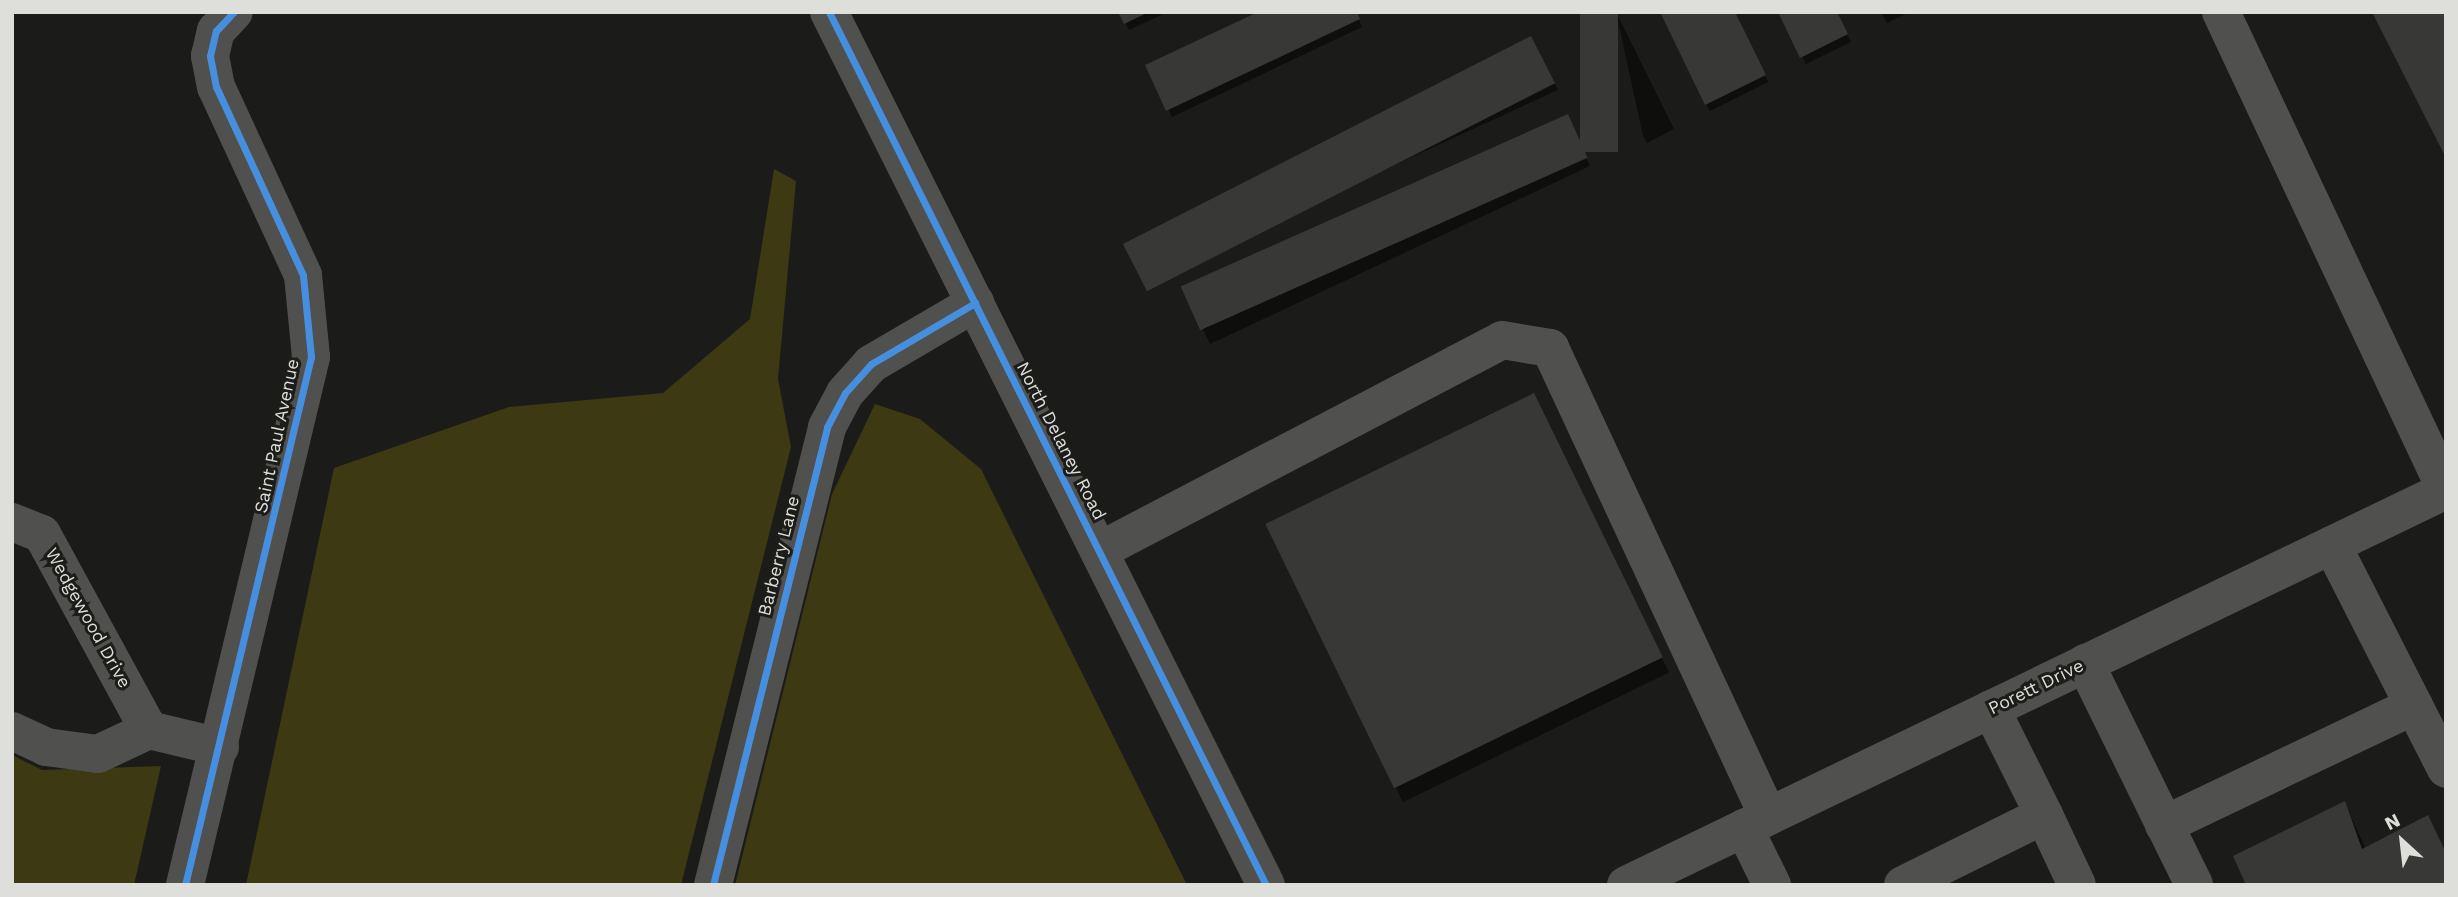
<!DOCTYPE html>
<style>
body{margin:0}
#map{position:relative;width:2458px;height:897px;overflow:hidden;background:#1b1b19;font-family:"Work Sans",sans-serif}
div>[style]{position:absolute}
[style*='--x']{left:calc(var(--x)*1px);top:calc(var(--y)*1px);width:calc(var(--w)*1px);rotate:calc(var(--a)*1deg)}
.green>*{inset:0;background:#3c3913}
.shadow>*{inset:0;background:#0007;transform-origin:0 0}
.building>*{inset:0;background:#383836;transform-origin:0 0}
.minor>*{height:38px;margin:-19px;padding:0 19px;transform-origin:19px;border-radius:19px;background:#50504e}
.cycleway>*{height:7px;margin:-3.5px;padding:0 3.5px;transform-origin:3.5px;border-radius:3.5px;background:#468fdf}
span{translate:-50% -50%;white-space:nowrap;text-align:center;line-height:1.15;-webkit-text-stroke:6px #1c1c18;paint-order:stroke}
.street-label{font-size:18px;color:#dededb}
.frame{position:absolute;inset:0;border:14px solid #dededb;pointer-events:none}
.north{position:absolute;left:2367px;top:806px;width:70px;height:70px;-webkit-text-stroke:5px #1c1c18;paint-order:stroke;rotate:333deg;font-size:19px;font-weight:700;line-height:28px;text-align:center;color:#dededb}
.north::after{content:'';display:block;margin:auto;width:24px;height:32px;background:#dededb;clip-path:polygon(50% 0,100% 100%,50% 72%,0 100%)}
</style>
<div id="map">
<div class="green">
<div style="clip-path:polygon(774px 169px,796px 181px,778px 379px,791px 447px,681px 885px,246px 885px,334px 468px,509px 407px,663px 393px,750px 319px)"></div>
<div style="clip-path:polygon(875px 404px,920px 419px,981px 469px,1187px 885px,735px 885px,832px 494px)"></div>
<div style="clip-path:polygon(12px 755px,42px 770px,161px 766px,134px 885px,12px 885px)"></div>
</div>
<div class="shadow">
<div style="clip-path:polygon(1120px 12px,1168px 12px,1129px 30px)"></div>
<div style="clip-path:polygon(1356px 12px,1362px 27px,1172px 117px,1147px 66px)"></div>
<div style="clip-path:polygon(1616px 12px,1674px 129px,1647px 143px,1643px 136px)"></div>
<div style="clip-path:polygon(1734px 12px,1768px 82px,1710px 111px,1706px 104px)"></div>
<div style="clip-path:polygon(1779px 12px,1836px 12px,1851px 42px,1806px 64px)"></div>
<div style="clip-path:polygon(1881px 12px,1910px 12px,1887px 23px)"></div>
<div style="clip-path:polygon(1534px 45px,1558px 90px,1142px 281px,1138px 274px)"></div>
<div style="clip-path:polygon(1571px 123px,1590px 166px,1210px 344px,1186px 294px)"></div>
<div style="left:1541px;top:410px;width:292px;height:296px;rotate:64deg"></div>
<div style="clip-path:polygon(2345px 804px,2366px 849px,2248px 885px)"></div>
</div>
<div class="building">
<div style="clip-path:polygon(1118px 12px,1149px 12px,1124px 24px)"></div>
<div style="clip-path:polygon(1258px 12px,1357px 12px,1360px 19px,1166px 111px,1145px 65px)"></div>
<div style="left:1580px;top:12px;width:38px;height:140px"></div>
<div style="clip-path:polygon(1660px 12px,1735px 12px,1766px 75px,1705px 105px)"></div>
<div style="clip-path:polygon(1778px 12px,1837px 12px,1848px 34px,1800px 58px)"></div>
<div style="clip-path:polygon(2372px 12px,2446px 12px,2446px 158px)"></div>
<div style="left:1531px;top:36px;width:53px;height:458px;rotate:63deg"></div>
<div style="left:1568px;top:114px;width:48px;height:424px;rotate:66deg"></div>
<div style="left:1534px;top:393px;width:294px;height:299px;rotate:64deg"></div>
<div style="clip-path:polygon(2345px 801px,2362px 849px,2428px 815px,2446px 853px,2446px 885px,2246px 885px,2233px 856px)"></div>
</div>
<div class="minor">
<div style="--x:829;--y:12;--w:976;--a:63.41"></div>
<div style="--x:2221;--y:12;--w:528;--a:64.79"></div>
<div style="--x:12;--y:522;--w:32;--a:22"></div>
<div style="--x:42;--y:534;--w:223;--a:61.4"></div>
<div style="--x:2332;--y:545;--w:251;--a:63"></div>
<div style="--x:1099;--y:551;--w:455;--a:-27.6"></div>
<div style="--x:1502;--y:340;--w:49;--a:9.5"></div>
<div style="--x:1550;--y:348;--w:516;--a:65.02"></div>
<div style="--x:2085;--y:663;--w:247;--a:63.8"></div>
<div style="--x:1991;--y:709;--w:119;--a:63.4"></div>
<div style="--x:12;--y:731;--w:38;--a:25"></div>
<div style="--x:46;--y:747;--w:52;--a:7.7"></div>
<div style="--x:98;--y:754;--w:56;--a:-25.2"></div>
<div style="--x:149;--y:730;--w:73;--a:13.5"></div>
<div style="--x:2164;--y:825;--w:277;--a:-25.5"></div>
<div style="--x:1744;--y:828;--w:64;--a:63.8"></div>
<div style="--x:185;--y:885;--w:543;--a:-76.58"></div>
<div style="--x:311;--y:357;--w:82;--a:-95.6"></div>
<div style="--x:303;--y:275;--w:207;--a:-114.8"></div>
<div style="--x:216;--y:87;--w:32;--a:-101"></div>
<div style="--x:210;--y:56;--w:26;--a:-77"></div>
<div style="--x:216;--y:31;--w:26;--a:-47"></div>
<div style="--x:713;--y:885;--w:472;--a:-76"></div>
<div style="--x:827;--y:427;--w:38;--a:-62"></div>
<div style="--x:845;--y:393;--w:39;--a:-48"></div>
<div style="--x:871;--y:364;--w:121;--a:-30.4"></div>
<div style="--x:1626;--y:885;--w:910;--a:-25.72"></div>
<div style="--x:1903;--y:885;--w:157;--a:-26.4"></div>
<div style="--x:2044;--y:815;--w:77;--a:64.8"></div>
</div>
<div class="cycleway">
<div style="--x:829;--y:12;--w:976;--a:63.41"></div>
<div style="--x:185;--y:885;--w:543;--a:-76.58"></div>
<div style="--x:311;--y:357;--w:82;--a:-95.6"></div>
<div style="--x:303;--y:275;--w:207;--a:-114.8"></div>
<div style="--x:216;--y:87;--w:32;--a:-101"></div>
<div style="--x:210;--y:56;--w:26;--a:-77"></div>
<div style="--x:216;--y:31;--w:26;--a:-47"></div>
<div style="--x:713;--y:885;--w:472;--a:-76"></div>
<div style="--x:827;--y:427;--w:38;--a:-62"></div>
<div style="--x:845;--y:393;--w:39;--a:-48"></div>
<div style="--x:871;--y:364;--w:121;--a:-30.4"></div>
</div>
<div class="street-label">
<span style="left:277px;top:436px;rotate:-78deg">Saint Paul Avenue</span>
<span style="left:1061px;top:441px;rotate:63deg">North Delaney Road</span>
<span style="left:779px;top:556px;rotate:-76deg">Barberry Lane</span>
<span style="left:88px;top:618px;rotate:61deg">Wedgewood Drive</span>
<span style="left:2036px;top:687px;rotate:-26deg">Porett Drive</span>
</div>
<div class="frame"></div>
<div class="north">N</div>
</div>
